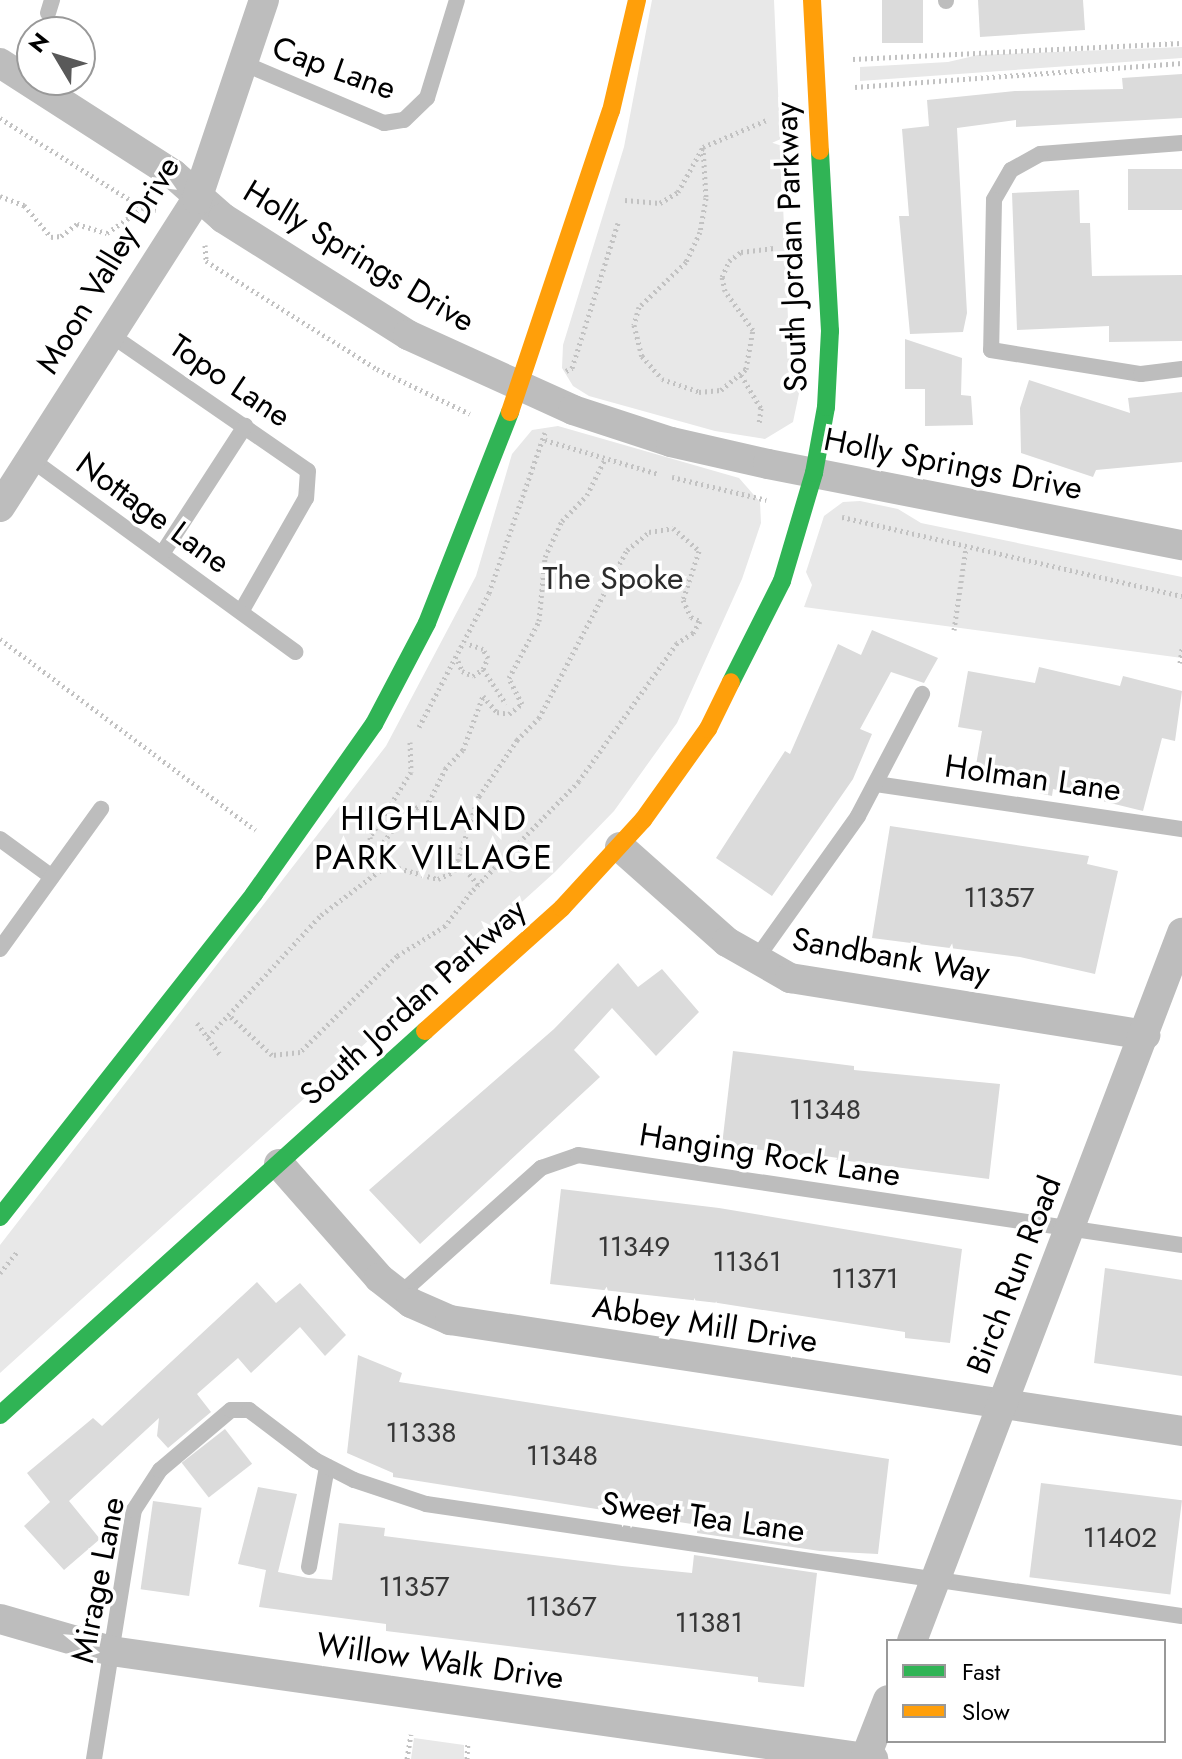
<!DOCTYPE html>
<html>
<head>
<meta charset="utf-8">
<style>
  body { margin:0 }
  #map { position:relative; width:1182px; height:1759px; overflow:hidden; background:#fff; font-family:Jost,sans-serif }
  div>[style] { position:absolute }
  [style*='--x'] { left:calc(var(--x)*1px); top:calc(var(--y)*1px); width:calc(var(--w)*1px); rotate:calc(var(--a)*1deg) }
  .green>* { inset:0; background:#e8e8e8 }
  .building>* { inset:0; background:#dbdbdb; transform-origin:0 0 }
  .path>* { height:5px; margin-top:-2.5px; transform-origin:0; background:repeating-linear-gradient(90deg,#c2c2c2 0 2px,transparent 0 6px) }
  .lane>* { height:16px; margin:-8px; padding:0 8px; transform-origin:8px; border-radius:8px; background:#bdbdbd }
  .street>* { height:30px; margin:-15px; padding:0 15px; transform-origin:15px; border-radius:15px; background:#bdbdbd }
  .fast>* { height:18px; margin:-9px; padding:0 9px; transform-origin:9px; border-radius:9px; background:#30b455 }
  .slow>* { height:18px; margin:-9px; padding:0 9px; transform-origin:9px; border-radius:9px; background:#ff9f0a }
  span { translate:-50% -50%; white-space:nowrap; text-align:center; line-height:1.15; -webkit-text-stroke:7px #fff; paint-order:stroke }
  .number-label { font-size:28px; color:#373737 }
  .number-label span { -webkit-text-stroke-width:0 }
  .street-label { font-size:32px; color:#000 }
  .park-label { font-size:32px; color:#2c2c2c }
  .neighbourhood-label { font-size:34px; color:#000; letter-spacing:2px }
  .legend { position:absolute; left:886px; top:1639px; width:280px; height:104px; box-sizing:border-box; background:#fff; border:2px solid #999; margin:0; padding:10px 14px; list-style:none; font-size:24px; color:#000 }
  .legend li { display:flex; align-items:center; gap:16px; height:40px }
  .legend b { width:40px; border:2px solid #999 }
  .north { position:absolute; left:16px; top:16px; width:80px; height:80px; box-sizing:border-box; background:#fff; border:2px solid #999; border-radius:50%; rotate:308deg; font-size:22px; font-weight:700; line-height:32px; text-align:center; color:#000 }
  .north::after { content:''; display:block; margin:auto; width:28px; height:36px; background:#595959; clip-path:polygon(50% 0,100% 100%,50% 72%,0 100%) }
</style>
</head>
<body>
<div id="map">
  <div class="green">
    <div style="clip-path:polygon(652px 0,774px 0,790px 364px,801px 384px,793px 422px,765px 439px,715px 431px,589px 396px,573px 386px,562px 368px,563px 345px,624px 147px)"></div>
    <div style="clip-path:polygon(1182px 47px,1182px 58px,860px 81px,860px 67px,948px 62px,978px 55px)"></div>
    <div style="clip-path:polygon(558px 426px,739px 478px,760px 502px,761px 523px,742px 579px,677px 723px,614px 811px,555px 872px,0 1373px,0 1245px,386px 746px,476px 576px,512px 454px,532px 430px)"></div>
    <div style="clip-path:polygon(860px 501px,898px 509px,921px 523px,1182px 577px,1182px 658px,804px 607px,812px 585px,806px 572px,824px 516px,843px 502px)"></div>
    <div style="clip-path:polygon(414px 1738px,464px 1745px,464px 1759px,411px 1759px)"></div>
  </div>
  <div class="building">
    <div style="left:882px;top:0;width:41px;height:43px"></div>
    <div style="clip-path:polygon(978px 0,1083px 0,1085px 30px,980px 37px)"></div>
    <div style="clip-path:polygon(1182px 74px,1182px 118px,1016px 127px,1016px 120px,957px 128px,967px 313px,963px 332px,910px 334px,899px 216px,909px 216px,902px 129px,929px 126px,927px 100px,1015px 91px,1123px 89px,1122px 78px)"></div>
    <div style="left:1182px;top:169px;width:41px;height:54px;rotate:90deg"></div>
    <div style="clip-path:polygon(1079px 190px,1080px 223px,1090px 223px,1092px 276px,1182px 275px,1182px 341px,1109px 342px,1109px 326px,1017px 330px,1012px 193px)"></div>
    <div style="clip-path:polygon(905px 339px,962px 358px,961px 395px,971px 396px,973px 425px,925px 426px,925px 389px,905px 389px)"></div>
    <div style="clip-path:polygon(1029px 380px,1130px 413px,1128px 398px,1182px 392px,1182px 462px,1096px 470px,1093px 477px,1021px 453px,1020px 408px)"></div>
    <div style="clip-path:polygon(872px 630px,938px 658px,924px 683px,891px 672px,860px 729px,872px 734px,853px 779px,772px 896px,716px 858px,785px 751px,790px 754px,838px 644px,861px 655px)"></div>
    <div style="clip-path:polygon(1039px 667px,1120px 686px,1123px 676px,1182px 691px,1175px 741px,1162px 738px,1143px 811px,1053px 789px,1052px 796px,1011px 787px,1014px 772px,976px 765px,982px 731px,958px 727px,968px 671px,1035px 683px)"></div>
    <div style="clip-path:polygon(890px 826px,1089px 856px,1087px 864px,1118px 871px,1095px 974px,1020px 957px,872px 938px)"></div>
    <div style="clip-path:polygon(618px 963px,638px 987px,662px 969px,699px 1012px,656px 1056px,612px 1008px,574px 1050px,600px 1077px,420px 1244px,369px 1190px,554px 1029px)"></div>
    <div style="clip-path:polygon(733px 1051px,854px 1066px,854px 1070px,1000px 1084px,989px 1179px,722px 1145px)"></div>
    <div style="clip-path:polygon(561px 1189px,719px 1208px,962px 1249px,950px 1343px,905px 1338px,905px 1332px,718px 1303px,550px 1284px)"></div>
    <div style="clip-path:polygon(1105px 1268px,1182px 1280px,1182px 1376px,1094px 1363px)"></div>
    <div style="clip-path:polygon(257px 1282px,276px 1303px,300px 1283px,346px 1335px,325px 1356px,300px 1327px,251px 1373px,238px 1358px,197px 1394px,211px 1412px,168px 1448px,157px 1436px,159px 1418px,69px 1501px,100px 1539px,64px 1570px,24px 1526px,50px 1502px,27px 1473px,93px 1418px,102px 1426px)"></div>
    <div style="clip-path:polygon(358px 1355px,402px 1373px,399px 1382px,889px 1459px,878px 1554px,820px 1551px,697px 1533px,698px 1525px,393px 1477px,393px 1473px,347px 1453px)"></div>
    <div style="left:225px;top:1429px;width:44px;height:55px;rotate:52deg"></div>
    <div style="left:1041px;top:1483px;width:142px;height:95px;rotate:7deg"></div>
    <div style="clip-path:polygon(258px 1487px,297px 1494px,278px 1572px,308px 1578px,332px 1580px,339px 1523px,385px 1528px,384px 1536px,622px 1566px,692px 1573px,694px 1555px,817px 1573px,804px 1687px,758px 1682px,758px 1677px,386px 1631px,386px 1624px,259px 1607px,266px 1570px,238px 1564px)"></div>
    <div style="left:153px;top:1501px;width:49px;height:89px;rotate:8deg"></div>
  </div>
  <div class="path">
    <div style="--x:853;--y:59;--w:329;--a:-2.8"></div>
    <div style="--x:855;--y:87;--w:328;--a:-4.2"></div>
    <div style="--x:0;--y:118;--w:169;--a:32.2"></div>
    <div style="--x:143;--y:208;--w:13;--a:9"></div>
    <div style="--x:703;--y:147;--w:51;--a:86.6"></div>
    <div style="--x:706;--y:198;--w:35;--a:100"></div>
    <div style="--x:700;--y:232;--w:33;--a:115"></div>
    <div style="--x:686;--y:262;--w:65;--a:136.2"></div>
    <div style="--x:639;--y:307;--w:19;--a:106"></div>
    <div style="--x:634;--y:325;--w:32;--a:76"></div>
    <div style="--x:642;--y:356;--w:30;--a:49"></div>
    <div style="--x:662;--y:379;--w:39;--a:19"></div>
    <div style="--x:699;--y:392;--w:22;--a:-5"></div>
    <div style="--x:721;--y:390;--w:33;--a:-40"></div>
    <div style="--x:746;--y:369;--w:40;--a:-80"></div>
    <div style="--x:753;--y:330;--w:48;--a:-125.7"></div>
    <div style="--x:725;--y:291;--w:14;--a:-102"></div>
    <div style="--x:722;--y:277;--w:17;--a:-66"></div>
    <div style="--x:729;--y:261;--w:15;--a:-37"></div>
    <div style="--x:741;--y:252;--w:33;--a:-7"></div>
    <div style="--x:0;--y:196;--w:26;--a:21"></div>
    <div style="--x:24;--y:205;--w:42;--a:49.8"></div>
    <div style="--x:51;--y:237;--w:10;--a:-6"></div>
    <div style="--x:61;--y:236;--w:20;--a:-37"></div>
    <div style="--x:77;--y:224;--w:31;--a:17"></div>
    <div style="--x:107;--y:233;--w:44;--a:-34.8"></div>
    <div style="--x:625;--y:200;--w:35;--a:5"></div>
    <div style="--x:660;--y:203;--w:21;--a:-31"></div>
    <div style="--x:678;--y:192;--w:51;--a:-60.9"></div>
    <div style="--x:703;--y:147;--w:69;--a:-22.9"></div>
    <div style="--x:205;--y:245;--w:16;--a:86"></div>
    <div style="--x:206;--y:261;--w:202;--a:32.3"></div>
    <div style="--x:377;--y:369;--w:103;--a:25.8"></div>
    <div style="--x:566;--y:371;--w:7;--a:-27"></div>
    <div style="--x:572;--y:368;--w:152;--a:-72.4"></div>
    <div style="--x:741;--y:375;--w:39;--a:59"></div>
    <div style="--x:761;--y:408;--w:16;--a:97"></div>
    <div style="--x:545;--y:440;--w:118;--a:16.7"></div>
    <div style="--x:672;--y:477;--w:97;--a:13.7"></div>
    <div style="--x:842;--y:517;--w:349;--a:13.1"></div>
    <div style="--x:954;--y:630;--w:83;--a:-81.7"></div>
    <div style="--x:0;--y:639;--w:319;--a:36.8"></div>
    <div style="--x:458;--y:661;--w:11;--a:68"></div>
    <div style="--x:462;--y:671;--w:12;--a:24"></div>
    <div style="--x:473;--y:676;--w:12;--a:-35"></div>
    <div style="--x:483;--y:669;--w:12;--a:-66"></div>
    <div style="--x:488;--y:658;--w:10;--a:-119"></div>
    <div style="--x:483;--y:649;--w:18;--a:-161"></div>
    <div style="--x:1180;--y:663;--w:15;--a:-82"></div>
    <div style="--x:483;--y:669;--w:42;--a:56.7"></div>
    <div style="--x:419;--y:727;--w:151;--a:-62.4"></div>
    <div style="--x:489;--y:593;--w:170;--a:-70.8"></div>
    <div style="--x:410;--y:742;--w:30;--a:88"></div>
    <div style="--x:411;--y:772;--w:77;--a:122.2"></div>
    <div style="--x:370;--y:837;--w:10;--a:84"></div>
    <div style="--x:371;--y:847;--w:9;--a:0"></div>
    <div style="--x:380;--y:847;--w:42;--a:-53.7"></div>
    <div style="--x:405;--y:813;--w:26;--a:-25"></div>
    <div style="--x:429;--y:802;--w:37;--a:-64"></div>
    <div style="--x:445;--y:769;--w:26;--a:-47"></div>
    <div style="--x:463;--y:750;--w:58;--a:-69.7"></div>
    <div style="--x:483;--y:696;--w:21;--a:49"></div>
    <div style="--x:497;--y:712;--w:12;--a:9"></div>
    <div style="--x:509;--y:714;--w:16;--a:-38"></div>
    <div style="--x:522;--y:704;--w:29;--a:-117"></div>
    <div style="--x:509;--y:678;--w:64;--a:-62.2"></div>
    <div style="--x:539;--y:621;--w:64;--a:-84.6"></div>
    <div style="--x:545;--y:557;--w:40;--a:-65"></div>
    <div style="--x:562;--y:521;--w:36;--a:-46"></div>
    <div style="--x:587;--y:495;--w:40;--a:-63.4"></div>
    <div style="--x:364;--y:809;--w:19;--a:32"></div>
    <div style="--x:458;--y:860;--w:32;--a:51"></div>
    <div style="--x:197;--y:1023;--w:41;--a:54"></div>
    <div style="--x:208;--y:1037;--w:166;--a:-47.2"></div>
    <div style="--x:321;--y:915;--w:83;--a:-37.1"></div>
    <div style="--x:387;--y:865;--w:53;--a:15.4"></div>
    <div style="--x:438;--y:879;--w:17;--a:-24"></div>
    <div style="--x:454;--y:872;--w:80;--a:-71.8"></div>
    <div style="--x:479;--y:796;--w:68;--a:-55.8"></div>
    <div style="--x:517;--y:740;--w:31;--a:-45"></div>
    <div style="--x:539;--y:718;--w:190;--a:-62.4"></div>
    <div style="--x:627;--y:550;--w:28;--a:-39"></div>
    <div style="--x:649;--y:532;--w:24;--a:-9"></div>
    <div style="--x:673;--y:528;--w:35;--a:41"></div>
    <div style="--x:699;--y:551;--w:52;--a:108.1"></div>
    <div style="--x:683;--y:600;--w:19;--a:65"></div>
    <div style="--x:691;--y:617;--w:10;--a:24"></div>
    <div style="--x:700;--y:621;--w:14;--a:120"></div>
    <div style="--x:693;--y:633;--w:19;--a:148"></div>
    <div style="--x:677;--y:643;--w:169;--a:125.4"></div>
    <div style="--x:579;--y:781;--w:155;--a:134.2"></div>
    <div style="--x:471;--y:892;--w:43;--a:127.4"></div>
    <div style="--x:445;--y:926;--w:57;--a:148"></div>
    <div style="--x:397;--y:956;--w:136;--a:135.3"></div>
    <div style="--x:300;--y:1052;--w:28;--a:174"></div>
    <div style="--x:272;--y:1055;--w:59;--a:-137.1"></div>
    <div style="--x:0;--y:1273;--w:27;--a:-51"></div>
    <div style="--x:407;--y:1759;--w:25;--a:-81"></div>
    <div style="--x:467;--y:1759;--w:17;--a:-87"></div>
  </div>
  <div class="lane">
    <div style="--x:946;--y:0;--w:1;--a:90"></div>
    <div style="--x:48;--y:13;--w:14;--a:-73"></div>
    <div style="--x:245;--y:64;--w:151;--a:23"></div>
    <div style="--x:384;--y:123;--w:20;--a:-9"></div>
    <div style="--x:404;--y:120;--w:32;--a:-44"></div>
    <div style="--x:427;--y:98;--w:102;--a:-73"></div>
    <div style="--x:1182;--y:143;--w:142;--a:175.6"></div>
    <div style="--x:1040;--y:154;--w:33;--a:151"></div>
    <div style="--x:1011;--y:170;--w:34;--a:120"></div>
    <div style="--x:994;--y:200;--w:150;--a:91.1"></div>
    <div style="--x:991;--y:350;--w:152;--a:9.1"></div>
    <div style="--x:1141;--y:374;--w:41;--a:-7"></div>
    <div style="--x:111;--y:335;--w:239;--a:34.6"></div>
    <div style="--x:308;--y:471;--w:27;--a:94"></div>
    <div style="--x:306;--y:498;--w:131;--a:119.7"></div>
    <div style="--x:32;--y:460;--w:326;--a:36.1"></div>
    <div style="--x:162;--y:554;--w:153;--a:-57"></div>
    <div style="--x:876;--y:784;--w:309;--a:8.4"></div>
    <div style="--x:0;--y:839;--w:64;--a:36.2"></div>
    <div style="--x:0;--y:949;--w:173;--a:-54.2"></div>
    <div style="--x:754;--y:962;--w:179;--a:-54.5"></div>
    <div style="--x:858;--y:816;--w:138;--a:-62.3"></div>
    <div style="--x:399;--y:1295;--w:191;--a:-41.8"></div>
    <div style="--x:541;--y:1168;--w:39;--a:-19"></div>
    <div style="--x:578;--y:1155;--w:611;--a:8.48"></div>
    <div style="--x:309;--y:1567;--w:102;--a:-79.8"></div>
    <div style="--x:94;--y:1759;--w:252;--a:-80.9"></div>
    <div style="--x:134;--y:1510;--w:48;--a:-57"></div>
    <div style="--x:160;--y:1470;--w:93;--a:-40.2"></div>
    <div style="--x:231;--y:1410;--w:18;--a:0"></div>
    <div style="--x:249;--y:1410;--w:83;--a:37.1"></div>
    <div style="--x:315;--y:1460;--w:44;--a:27.1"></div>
    <div style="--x:354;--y:1480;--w:76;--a:18.4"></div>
    <div style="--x:426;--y:1504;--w:764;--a:8.43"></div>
  </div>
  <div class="street">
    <div style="--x:0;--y:63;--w:206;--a:32.7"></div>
    <div style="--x:173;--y:174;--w:67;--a:41.3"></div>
    <div style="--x:223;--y:218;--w:219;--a:32.3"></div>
    <div style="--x:408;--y:335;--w:181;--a:24.4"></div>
    <div style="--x:573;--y:410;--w:103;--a:18.1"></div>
    <div style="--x:671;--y:442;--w:99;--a:12.8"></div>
    <div style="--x:768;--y:464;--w:422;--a:11.1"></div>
    <div style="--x:0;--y:507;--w:366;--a:-57.4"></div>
    <div style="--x:197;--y:199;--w:210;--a:-71.4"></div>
    <div style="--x:620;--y:847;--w:143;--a:41.6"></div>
    <div style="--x:727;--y:942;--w:73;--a:29.7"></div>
    <div style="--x:790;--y:978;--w:360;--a:9.1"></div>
    <div style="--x:279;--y:1164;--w:152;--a:48.7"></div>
    <div style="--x:379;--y:1278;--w:41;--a:38"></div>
    <div style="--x:411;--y:1303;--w:43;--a:23.6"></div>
    <div style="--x:450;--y:1320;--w:740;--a:8.62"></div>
    <div style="--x:0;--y:1619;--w:116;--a:16.1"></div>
    <div style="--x:111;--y:1651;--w:770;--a:8.07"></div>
    <div style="--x:912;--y:1641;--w:758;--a:-69.13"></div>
    <div style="--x:865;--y:1759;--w:63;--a:-68.7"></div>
  </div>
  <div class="fast">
    <div style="--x:731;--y:682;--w:113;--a:-63.2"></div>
    <div style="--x:782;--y:581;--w:113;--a:-73.5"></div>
    <div style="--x:814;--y:473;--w:67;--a:-79.7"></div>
    <div style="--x:826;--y:407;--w:76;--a:-87"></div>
    <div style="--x:830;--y:331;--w:180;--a:-93.2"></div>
    <div style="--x:0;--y:1217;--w:411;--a:-51.8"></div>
    <div style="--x:254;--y:894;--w:208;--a:-54.8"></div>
    <div style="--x:374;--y:724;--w:114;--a:-62.3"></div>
    <div style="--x:427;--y:623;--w:227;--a:-68.5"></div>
    <div style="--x:0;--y:1415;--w:573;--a:-42.1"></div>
  </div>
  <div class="slow">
    <div style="--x:812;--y:0;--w:151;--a:87"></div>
    <div style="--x:510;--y:412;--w:317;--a:-71.5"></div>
    <div style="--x:611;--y:111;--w:114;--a:-76.8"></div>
    <div style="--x:425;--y:1031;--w:184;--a:-41.9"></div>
    <div style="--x:562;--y:908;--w:120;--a:-47.4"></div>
    <div style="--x:643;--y:820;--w:112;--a:-54.5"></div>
    <div style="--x:708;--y:729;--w:52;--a:-63.9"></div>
  </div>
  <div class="number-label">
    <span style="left:999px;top:898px">11357</span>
    <span style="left:825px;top:1110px">11348</span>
    <span style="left:634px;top:1247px">11349</span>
    <span style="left:747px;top:1262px">11361</span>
    <span style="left:865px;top:1279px">11371</span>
    <span style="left:421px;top:1433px">11338</span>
    <span style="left:562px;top:1456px">11348</span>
    <span style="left:1120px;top:1538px">11402</span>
    <span style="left:414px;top:1587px">11357</span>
    <span style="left:561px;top:1607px">11367</span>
    <span style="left:709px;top:1623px">11381</span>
  </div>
  <div class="street-label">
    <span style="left:334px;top:68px;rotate:20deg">Cap Lane</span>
    <span style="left:791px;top:247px;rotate:-92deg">South Jordan Parkway</span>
    <span style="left:359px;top:256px;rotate:31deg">Holly Springs Drive</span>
    <span style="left:108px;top:265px;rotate:-59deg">Moon Valley Drive</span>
    <span style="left:230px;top:381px;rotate:34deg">Topo Lane</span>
    <span style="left:953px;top:464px;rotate:11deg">Holly Springs Drive</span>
    <span style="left:153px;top:513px;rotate:36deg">Nottage Lane</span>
    <span style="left:1033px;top:778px;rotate:8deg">Holman Lane</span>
    <span style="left:891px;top:956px;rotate:10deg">Sandbank Way</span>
    <span style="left:413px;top:1002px;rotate:-42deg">South Jordan Parkway</span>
    <span style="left:770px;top:1155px;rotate:9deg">Hanging Rock Lane</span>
    <span style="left:1014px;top:1275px;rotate:-69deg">Birch Run Road</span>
    <span style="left:705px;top:1324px;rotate:9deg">Abbey Mill Drive</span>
    <span style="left:703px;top:1517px;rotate:8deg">Sweet Tea Lane</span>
    <span style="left:98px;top:1580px;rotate:-79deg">Mirage Lane</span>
    <span style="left:440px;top:1661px;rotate:8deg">Willow Walk Drive</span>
  </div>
  <div class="park-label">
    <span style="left:613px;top:578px">The Spoke</span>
  </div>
  <div class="neighbourhood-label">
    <span style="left:434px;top:838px">HIGHLAND<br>PARK VILLAGE</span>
  </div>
  <ul class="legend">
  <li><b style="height:10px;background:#30b455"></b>Fast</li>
  <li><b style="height:10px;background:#ff9f0a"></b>Slow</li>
  </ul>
  <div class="north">N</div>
</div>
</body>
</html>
